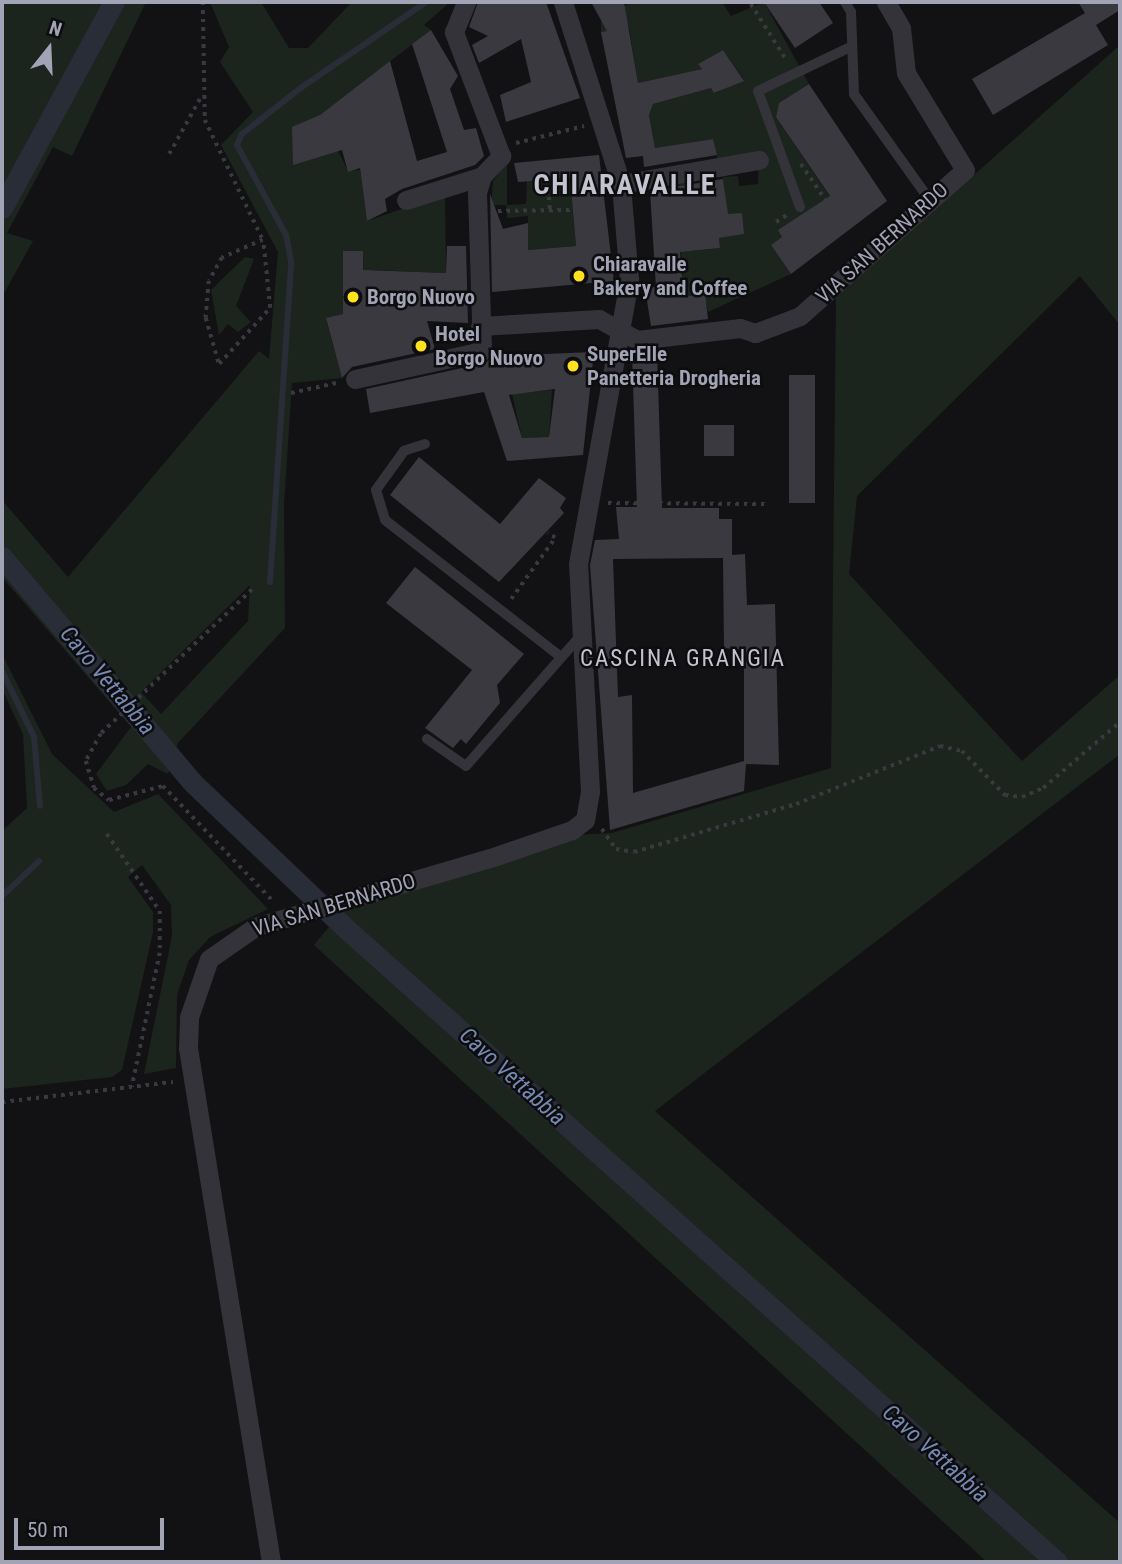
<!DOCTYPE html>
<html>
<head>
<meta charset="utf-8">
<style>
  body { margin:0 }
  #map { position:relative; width:1122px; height:1564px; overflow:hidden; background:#121214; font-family:"Roboto Condensed",sans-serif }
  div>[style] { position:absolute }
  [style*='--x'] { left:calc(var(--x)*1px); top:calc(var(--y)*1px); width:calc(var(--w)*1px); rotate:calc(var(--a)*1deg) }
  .green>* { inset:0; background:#1c241e }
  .stream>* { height:6px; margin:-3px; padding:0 3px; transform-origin:3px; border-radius:3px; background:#282d38 }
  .canal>* { height:21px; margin:-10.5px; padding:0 10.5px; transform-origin:10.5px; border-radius:10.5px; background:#282d38 }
  .building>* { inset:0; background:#3a393f; transform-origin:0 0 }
  .path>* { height:3.5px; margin-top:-1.75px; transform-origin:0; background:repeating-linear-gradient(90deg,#393940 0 3.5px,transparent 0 8.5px) }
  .service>* { height:10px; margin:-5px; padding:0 5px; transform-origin:5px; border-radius:5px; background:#333339 }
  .minor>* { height:19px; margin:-9.5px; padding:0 9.5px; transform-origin:9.5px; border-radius:9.5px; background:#333339 }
  .dots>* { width:19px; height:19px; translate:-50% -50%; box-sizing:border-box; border:4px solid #0d0d0f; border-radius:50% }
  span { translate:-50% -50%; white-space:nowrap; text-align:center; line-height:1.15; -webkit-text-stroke:5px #0d0d0f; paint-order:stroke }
  .street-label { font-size:21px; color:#a2a4b6 }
  .poi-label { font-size:21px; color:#a2a4b6; font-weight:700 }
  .left { translate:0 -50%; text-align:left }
  .neighbourhood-label { font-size:23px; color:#c4c4d1; letter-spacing:2px }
  .water-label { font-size:23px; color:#768ab4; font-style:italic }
  .district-label { font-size:28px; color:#c4c4d1; font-weight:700; letter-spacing:2px }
  .frame { position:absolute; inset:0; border:4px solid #a2a4b6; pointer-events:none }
  .north { position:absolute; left:14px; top:14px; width:70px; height:70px; -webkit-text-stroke:5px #0d0d0f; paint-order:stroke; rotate:18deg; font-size:19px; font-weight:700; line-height:28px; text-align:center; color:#a2a4b6 }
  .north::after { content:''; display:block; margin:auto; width:24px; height:32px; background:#a2a4b6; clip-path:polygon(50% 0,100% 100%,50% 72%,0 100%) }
  .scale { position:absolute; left:14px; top:1518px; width:150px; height:32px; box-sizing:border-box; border:4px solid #a2a4b6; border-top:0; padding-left:9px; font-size:21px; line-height:24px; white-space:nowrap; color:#a2a4b6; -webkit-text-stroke:5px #0d0d0f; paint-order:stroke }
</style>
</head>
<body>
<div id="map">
  <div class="green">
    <div style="clip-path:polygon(2px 2px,146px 2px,72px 156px,53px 147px,7px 233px,33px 241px,2px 297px)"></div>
    <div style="clip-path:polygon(evenodd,210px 2px,261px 2px,289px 48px,308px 48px,352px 2px,450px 2px,424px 25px,431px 30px,320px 115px,348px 171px,360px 170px,367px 221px,445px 194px,446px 273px,372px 270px,372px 298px,364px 312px,363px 251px,343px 251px,343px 314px,326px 319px,342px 378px,292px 383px,284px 504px,285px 628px,178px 743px,168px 774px,148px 764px,126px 785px,107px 791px,96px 774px,131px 727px,2px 577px,2px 500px,68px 577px,259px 351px,269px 359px,278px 252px,221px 145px,253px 112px,220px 62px,229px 47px,210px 2px,250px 585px,248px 621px,161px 714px,141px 692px,250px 585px)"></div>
    <div style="clip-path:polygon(631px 2px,722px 2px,731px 16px,764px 2px,809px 84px,779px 103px,776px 117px,834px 203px,771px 245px,791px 274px,708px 312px,704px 293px,676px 299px,666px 279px,683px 276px,680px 242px,692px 251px,720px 248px,719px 238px,744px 234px,678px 217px,676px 186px,686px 181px,688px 195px,726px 205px,723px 177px,738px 176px,739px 186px,758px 184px,759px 154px,718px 162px,713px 139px,655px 148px,649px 115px,653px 104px,711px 88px,715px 93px,744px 80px,723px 50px,698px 64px,702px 69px,638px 83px,629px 27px,601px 32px,601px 20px)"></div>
    <div style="clip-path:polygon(1120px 45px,1120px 325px,1080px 276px,857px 496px,849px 574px,1022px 761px,1120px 675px,1120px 754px,655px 1111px,1120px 1523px,1120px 1562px,987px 1562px,314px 945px,348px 904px,574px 835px,612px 833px,831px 768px,836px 298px)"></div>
    <div style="clip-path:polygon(507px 164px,507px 205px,526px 204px,527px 181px,570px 178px,576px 246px,528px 250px,528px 216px,507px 218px,506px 205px,491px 205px,493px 181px)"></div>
    <div style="clip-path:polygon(245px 257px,254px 259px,236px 306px,251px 322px,238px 332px,228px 324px,219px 335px,211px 290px)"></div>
    <div style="clip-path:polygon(552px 390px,549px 437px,522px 438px,512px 394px)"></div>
    <div style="clip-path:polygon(2px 654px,52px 754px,114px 812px,158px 794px,268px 909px,210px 937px,189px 960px,177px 995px,176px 1068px,144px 1074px,172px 936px,171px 905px,142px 865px,128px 877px,153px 912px,153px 932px,122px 1070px,112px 1077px,2px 1089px,2px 831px,27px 808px,23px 734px,2px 689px)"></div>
  </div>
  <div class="stream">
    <div style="--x:270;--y:582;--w:321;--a:-86.2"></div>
    <div style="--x:291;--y:262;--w:27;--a:-100"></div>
    <div style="--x:286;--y:235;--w:102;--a:-118.6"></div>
    <div style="--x:237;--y:145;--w:12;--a:-66"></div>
    <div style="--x:242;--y:134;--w:76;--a:-38.1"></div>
    <div style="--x:302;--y:87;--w:150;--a:-34.4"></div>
    <div style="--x:2;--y:671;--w:73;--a:64.1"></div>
    <div style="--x:34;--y:737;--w:69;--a:85"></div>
    <div style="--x:2;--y:896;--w:51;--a:-43.4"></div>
  </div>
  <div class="canal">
    <div style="--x:2;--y:208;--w:234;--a:-61.5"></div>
    <div style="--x:2;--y:557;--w:294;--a:49.8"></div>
    <div style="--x:192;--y:782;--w:207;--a:43.6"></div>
    <div style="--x:342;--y:925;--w:958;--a:41.7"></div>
  </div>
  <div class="building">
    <div style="clip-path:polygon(478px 2px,546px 2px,580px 98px,506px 122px,500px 95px,531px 82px,521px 39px,479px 63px,472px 45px,488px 36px,469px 27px)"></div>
    <div style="clip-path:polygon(591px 2px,624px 2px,638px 83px,702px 69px,698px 64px,723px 50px,744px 81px,714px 93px,711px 88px,653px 104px,649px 115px,655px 148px,713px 139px,717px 155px,644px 167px,643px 156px,626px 158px,601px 32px,607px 31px)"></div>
    <div style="clip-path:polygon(764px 2px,819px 2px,833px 23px,795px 48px)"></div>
    <div style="clip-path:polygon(1078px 2px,1120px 2px,1120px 10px,1096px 25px,1108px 45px,993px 115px,972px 79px,1085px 13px)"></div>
    <div style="clip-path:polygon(431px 30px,458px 76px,450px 89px,464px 130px,476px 128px,484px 156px,475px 165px,402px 189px,385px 199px,387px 211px,367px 221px,360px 168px,348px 172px,342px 150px,293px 165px,292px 127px,320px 115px,390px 61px,417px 161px,447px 152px,412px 44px)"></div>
    <div style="clip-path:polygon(809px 84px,887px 201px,791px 274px,771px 245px,782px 237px,778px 230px,830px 196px,776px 117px,779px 103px)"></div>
    <div style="clip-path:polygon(599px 155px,614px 281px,492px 292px,490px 194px,503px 229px,528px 223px,528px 250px,576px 246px,570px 178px,518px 182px,514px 163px)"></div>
    <div style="clip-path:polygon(723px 179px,728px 214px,742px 213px,744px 234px,719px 238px,720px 248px,680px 252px,684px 297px,705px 293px,708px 319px,651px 326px,645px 288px,656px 287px,650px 191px)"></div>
    <div style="clip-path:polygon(447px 246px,466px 246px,468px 323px,427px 321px,435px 349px,352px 367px,342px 378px,326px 318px,343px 314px,343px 251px,363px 251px,363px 270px,446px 273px)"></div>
    <div style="clip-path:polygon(evenodd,594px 352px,583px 455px,507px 461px,484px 392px,370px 413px,366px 389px,485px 363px,493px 356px,594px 352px,555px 389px,549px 437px,522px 438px,509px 395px,555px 389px)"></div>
    <div style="clip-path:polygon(evenodd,657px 352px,662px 508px,719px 508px,719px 519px,732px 519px,732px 555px,745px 554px,747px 605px,775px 604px,779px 765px,746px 764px,744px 791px,610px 830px,590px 565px,595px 540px,619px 539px,616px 507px,637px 507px,632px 354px,657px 352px,723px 558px,724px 648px,744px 650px,744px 761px,633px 793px,632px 695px,618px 697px,613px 559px,723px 558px)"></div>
    <div style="left:789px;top:375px;width:26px;height:128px"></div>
    <div style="left:704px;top:425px;width:30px;height:31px"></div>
    <div style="clip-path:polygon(419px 457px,500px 524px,539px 478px,566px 498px,560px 508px,564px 513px,499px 582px,390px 495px)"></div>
    <div style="clip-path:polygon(415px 567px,524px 654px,497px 685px,500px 703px,466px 744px,461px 739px,453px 748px,425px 728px,472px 670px,386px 603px)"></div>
  </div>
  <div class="path">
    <div style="--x:203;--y:2;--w:118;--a:89"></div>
    <div style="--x:205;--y:120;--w:133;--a:64.2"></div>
    <div style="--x:263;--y:240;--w:45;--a:156.3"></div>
    <div style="--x:222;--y:258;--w:26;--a:119"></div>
    <div style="--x:209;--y:281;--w:37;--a:95"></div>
    <div style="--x:206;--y:318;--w:48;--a:74.2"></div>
    <div style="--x:219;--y:364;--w:76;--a:-47.7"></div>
    <div style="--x:270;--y:308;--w:68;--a:-95.9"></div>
    <div style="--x:926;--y:2;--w:1;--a:0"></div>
    <div style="--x:751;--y:4;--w:67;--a:57.7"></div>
    <div style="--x:516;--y:143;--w:70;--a:-14"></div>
    <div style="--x:169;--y:154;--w:68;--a:-60.8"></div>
    <div style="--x:801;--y:164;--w:50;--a:55.7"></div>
    <div style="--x:548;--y:180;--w:30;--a:86"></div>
    <div style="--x:498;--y:211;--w:75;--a:-0.8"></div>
    <div style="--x:776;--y:222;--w:17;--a:-33"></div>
    <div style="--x:291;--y:393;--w:46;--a:-12.5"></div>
    <div style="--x:608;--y:503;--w:159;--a:0.4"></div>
    <div style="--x:252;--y:590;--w:209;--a:136.4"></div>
    <div style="--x:101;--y:734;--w:31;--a:119"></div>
    <div style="--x:86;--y:761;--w:28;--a:73"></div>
    <div style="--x:94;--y:788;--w:19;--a:39"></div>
    <div style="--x:109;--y:800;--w:56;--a:-14.5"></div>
    <div style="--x:163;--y:786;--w:159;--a:46.3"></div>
    <div style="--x:511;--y:599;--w:75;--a:-54.2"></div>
    <div style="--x:555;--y:538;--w:9;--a:-144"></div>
    <div style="--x:602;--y:829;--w:24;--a:55"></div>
    <div style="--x:616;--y:849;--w:18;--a:9"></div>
    <div style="--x:634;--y:852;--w:169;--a:-16.5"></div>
    <div style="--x:796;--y:804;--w:155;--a:-21.9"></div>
    <div style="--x:940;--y:746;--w:23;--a:13"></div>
    <div style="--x:962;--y:751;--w:62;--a:45.7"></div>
    <div style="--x:1005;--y:795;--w:17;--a:7"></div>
    <div style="--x:1022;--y:797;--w:23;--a:-23"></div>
    <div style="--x:1043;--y:788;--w:101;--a:-40.6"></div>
    <div style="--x:107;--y:834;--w:93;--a:55.5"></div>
    <div style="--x:160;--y:911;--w:42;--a:90"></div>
    <div style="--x:160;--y:953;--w:137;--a:101.8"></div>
    <div style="--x:2;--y:1102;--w:172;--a:-6.7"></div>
  </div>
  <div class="service">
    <div style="--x:845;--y:2;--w:12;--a:59"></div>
    <div style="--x:851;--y:12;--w:82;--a:87.9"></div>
    <div style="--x:854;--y:94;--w:129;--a:54.5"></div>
    <div style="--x:800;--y:207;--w:123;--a:-109.9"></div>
    <div style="--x:758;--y:91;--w:100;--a:-25.5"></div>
    <div style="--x:425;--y:444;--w:22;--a:162"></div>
    <div style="--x:404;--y:451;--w:48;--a:125.7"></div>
    <div style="--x:376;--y:490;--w:31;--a:73"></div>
    <div style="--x:385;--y:520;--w:223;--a:37.9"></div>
    <div style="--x:427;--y:739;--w:47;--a:34.7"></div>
    <div style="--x:466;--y:766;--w:176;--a:-48.7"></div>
  </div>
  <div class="minor">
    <div style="--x:621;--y:184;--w:140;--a:-9.9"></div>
    <div style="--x:406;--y:200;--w:80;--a:-17.5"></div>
    <div style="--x:482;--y:176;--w:28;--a:-46"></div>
    <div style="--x:501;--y:156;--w:133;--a:-110.8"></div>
    <div style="--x:454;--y:32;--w:32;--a:-68"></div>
    <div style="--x:480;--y:326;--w:119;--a:-3.4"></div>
    <div style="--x:599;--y:319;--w:43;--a:28.9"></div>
    <div style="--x:637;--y:340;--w:104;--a:-6.6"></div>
    <div style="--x:740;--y:328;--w:16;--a:18"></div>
    <div style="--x:755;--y:333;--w:48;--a:-20.7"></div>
    <div style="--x:800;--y:316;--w:220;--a:-41.5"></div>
    <div style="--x:965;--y:170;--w:114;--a:-121.3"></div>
    <div style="--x:906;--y:73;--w:45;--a:-96.3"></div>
    <div style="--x:901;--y:28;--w:30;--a:-120"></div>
    <div style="--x:355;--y:379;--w:130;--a:-12.4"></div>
    <div style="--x:482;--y:351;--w:158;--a:-91.8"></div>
    <div style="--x:477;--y:193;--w:18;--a:-74"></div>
    <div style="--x:271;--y:1562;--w:521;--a:-99.17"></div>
    <div style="--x:188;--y:1048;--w:31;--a:-88"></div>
    <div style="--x:189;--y:1017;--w:61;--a:-71"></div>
    <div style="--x:209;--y:959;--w:56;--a:-34.8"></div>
    <div style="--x:255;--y:927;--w:254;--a:-16.4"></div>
    <div style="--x:499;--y:855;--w:77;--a:-18.9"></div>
    <div style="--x:572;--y:830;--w:16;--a:-38"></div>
    <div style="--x:585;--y:820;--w:29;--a:-80"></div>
    <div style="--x:590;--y:791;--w:227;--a:-93"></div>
    <div style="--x:578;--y:564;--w:289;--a:-79.8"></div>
    <div style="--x:629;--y:280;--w:96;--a:-94.8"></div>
    <div style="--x:621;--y:184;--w:191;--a:-107.7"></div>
  </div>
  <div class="dots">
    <div style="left:579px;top:276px;background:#ffe21f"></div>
    <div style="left:353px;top:297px;background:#ffe21f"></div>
    <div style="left:421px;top:346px;background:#ffe21f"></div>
    <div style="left:573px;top:366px;background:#ffe21f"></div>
  </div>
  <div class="street-label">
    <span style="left:882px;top:243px;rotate:-42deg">VIA SAN BERNARDO</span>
    <span style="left:334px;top:905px;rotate:-17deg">VIA SAN BERNARDO</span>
  </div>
  <div class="poi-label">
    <span class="left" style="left:593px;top:276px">Chiaravalle<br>Bakery and Coffee</span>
    <span class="left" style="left:367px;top:297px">Borgo Nuovo</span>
    <span class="left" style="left:435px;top:346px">Hotel<br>Borgo Nuovo</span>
    <span class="left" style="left:587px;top:366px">SuperElle<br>Panetteria Drogheria</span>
  </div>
  <div class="neighbourhood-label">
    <span style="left:683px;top:659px">CASCINA GRANGIA</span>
  </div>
  <div class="water-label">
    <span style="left:107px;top:681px;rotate:50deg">Cavo Vettabbia</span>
    <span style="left:512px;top:1077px;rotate:42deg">Cavo Vettabbia</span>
    <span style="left:935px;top:1454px;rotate:42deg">Cavo Vettabbia</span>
  </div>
  <div class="district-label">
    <span style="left:625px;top:185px">CHIARAVALLE</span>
  </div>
  <div class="frame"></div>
  <div class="north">N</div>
  <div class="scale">50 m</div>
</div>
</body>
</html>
